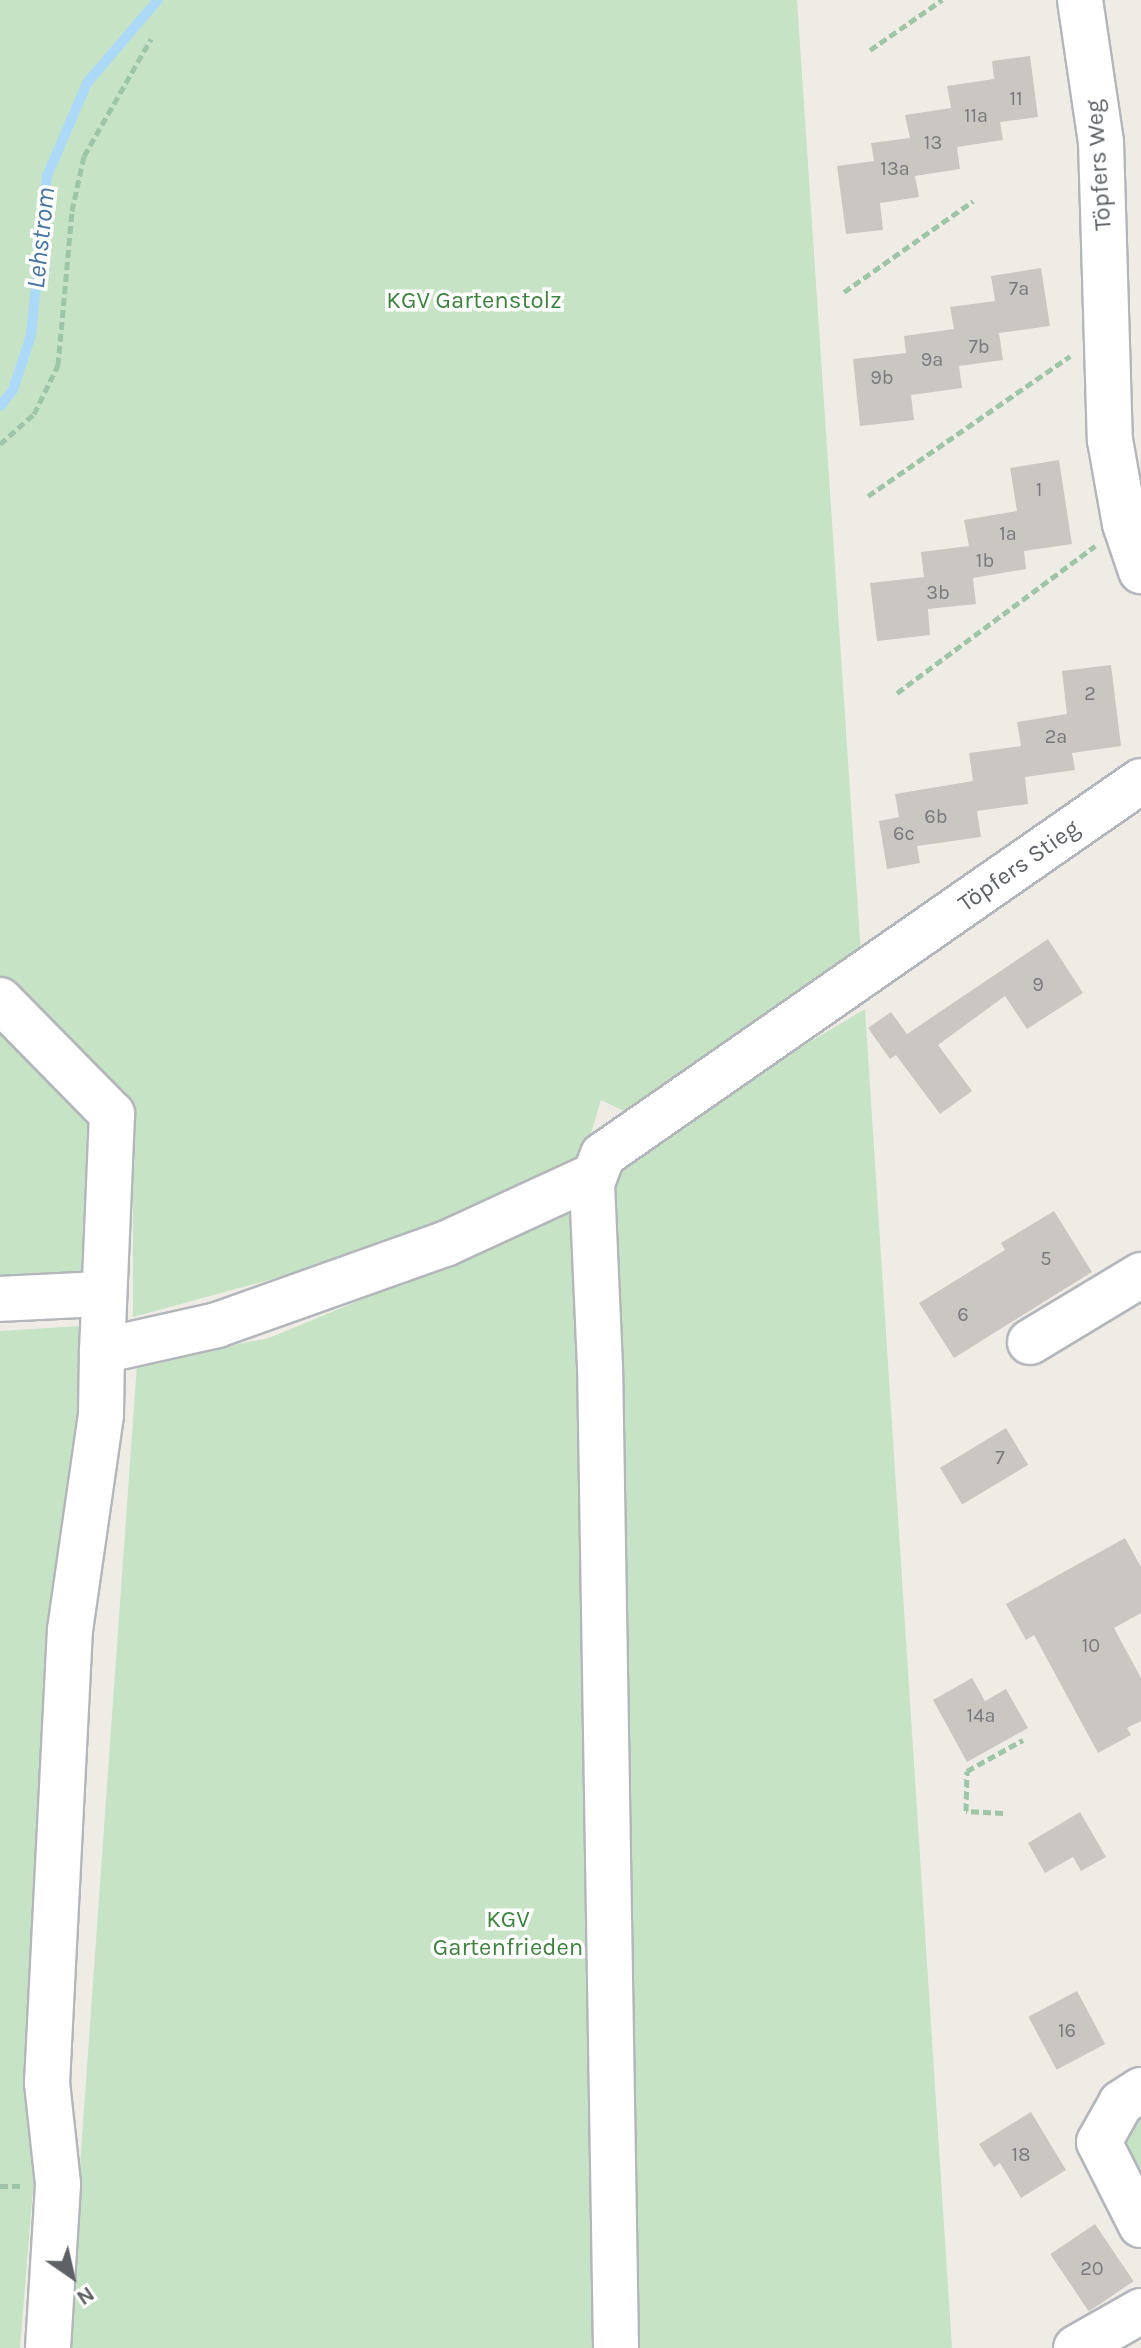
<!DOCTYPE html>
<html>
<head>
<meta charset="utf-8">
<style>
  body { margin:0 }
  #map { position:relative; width:1141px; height:2348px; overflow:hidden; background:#efece6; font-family:Karla,sans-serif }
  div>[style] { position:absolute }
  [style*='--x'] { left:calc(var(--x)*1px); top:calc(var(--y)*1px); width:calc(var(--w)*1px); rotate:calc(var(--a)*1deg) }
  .green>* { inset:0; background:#c6e4c5 }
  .stream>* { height:10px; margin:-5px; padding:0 5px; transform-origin:5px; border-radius:5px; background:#add9f8 }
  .building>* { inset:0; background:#cac7c3; transform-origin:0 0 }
  .path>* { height:5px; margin-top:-2.5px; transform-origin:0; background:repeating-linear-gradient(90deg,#9ec5a8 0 8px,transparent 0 12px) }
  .roads { filter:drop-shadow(2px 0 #b3b6ba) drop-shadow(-2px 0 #b3b6ba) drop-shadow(0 2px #b3b6ba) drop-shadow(0 -2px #b3b6ba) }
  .minor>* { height:44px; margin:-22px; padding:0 22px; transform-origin:22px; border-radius:22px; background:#fff }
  span { translate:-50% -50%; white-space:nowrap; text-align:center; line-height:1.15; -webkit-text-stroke:7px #fff; paint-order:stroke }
  .number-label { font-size:20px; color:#797a7c }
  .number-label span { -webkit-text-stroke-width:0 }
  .street-label { font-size:24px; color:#5e6165 }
  .park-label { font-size:24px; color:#3e843f }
  .water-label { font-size:26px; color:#4775a1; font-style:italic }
  .north { position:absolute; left:32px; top:2236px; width:80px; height:80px; -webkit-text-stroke:6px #fff; paint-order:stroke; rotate:146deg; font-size:22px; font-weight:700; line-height:32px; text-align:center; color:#5e6165 }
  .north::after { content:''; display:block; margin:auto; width:28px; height:36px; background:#5e6165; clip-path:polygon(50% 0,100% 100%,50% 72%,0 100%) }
</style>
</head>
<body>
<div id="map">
  <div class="green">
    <div style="clip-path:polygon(0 0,797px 0,861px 954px,630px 1114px,601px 1100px,583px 1160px,379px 1250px,133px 1317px,133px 1151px,95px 1116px,85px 1275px,0 1280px)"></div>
    <div style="clip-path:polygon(865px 1009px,952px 2348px,67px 2348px,137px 1364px,269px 1338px,416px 1277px)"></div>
    <div style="clip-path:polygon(79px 1326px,80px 1484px,52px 1747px,34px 2177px,20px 2348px,0 2348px,0 1331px)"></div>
    <div style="clip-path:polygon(1141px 2110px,1141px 2195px,1123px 2165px,1118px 2124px)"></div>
  </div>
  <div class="stream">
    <div style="--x:0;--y:406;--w:21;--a:-51"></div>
    <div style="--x:13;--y:390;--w:58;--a:-71.9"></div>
    <div style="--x:31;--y:335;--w:160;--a:-84.3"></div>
    <div style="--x:47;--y:176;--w:101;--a:-66.7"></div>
    <div style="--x:87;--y:83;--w:109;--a:-49.5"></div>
  </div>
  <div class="building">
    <div style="clip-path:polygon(1030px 56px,1038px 117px,1000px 122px,1003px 140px,957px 147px,960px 169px,915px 176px,919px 197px,880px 203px,883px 230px,846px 234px,837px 166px,874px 161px,871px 143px,910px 138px,905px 115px,951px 108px,947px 86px,994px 79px,992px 61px)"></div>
    <div style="clip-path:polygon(1041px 268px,1050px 326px,999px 333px,1003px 360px,959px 366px,962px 388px,911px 395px,914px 420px,860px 426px,853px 359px,906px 353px,904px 336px,954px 329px,950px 307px,995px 301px,991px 276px)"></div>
    <div style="clip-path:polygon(1059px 460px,1072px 544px,1024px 551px,1026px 569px,973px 578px,976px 604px,928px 609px,930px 635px,877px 641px,870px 583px,924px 577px,921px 552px,969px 546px,964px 520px,1017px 511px,1010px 468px)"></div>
    <div style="clip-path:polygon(1111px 665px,1121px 746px,1072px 753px,1075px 770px,1025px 777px,1028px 804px,977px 811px,981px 837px,917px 846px,920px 863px,887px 869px,879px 821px,899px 817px,895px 794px,973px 781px,969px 753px,1021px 746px,1017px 722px,1067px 714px,1062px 671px)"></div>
    <div style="clip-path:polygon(1048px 939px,1083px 993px,1027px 1029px,1005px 996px,938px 1045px,972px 1091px,940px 1114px,896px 1055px,890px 1059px,868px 1028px,891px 1012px,907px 1034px)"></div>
    <div style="clip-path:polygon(1054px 1211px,1092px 1272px,954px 1358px,919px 1303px,1005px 1250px,1001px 1243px)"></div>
    <div style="left:1006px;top:1428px;width:43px;height:77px;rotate:59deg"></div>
    <div style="clip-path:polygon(1125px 1538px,1141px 1567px,1141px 1613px,1114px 1628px,1141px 1678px,1141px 1721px,1127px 1728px,1131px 1735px,1098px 1753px,1034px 1635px,1026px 1640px,1006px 1604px)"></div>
    <div style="clip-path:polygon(972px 1678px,985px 1701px,1006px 1689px,1028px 1728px,967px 1762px,933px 1700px)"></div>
    <div style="clip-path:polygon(1080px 1812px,1106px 1857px,1081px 1871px,1073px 1857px,1045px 1873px,1028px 1843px)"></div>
    <div style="left:1077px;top:1991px;width:60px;height:55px;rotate:62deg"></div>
    <div style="clip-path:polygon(1031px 2112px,1066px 2170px,1021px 2198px,1000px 2163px,994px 2167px,979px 2144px)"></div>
    <div style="left:1095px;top:2224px;width:69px;height:54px;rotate:56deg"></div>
  </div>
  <div class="path">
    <div style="--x:870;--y:50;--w:88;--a:-34.8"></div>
    <div style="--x:844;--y:292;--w:158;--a:-35.2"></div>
    <div style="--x:0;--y:444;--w:45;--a:-41.4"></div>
    <div style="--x:34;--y:414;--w:55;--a:-63.9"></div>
    <div style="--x:58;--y:365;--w:155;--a:-84.8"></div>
    <div style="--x:72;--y:211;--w:56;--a:-77.7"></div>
    <div style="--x:84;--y:156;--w:135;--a:-60.2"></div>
    <div style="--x:868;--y:496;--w:246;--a:-34.7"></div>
    <div style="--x:897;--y:693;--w:247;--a:-36.6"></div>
    <div style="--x:1003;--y:1813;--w:37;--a:-177"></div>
    <div style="--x:966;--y:1811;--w:40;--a:-88.6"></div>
    <div style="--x:967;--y:1771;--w:64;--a:-29"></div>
    <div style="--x:0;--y:2186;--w:23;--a:0"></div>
  </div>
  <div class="roads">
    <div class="minor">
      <div style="--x:1080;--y:0;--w:144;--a:81.6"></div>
      <div style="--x:1101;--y:142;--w:298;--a:88.3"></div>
      <div style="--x:1110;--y:440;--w:85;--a:79.9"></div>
      <div style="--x:1125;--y:524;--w:50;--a:71.2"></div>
      <div style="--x:0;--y:1000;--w:160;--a:45.5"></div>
      <div style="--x:112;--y:1114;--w:237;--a:92.4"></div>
      <div style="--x:0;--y:1299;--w:104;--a:-2.8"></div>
      <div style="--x:1030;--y:1342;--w:130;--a:-31.1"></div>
      <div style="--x:1141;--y:2090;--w:24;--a:147"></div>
      <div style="--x:1121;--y:2103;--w:45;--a:119.4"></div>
      <div style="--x:1099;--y:2142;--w:93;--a:63.2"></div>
      <div style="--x:48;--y:2348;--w:164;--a:-86.5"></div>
      <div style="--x:58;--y:2184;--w:102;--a:-96.2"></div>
      <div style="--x:47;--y:2083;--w:454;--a:-87.1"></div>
      <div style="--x:70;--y:1630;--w:218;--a:-81.8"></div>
      <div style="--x:101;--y:1414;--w:63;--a:-89.1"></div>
      <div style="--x:102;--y:1351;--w:118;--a:-12.7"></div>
      <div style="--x:217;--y:1325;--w:242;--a:-19.6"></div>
      <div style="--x:445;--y:1244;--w:165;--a:-24.7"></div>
      <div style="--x:616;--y:2348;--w:981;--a:-90.93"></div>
      <div style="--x:600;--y:1367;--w:184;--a:-92.5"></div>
      <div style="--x:592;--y:1183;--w:30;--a:-69"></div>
      <div style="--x:603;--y:1155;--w:655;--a:-34.81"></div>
      <div style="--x:1076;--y:2348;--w:75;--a:-29.6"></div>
    </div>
  </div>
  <div class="number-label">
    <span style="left:1016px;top:98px">11</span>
    <span style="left:976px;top:115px">11a</span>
    <span style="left:933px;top:142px">13</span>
    <span style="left:895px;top:168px">13a</span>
    <span style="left:1019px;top:288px">7a</span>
    <span style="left:979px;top:346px">7b</span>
    <span style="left:932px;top:359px">9a</span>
    <span style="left:882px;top:377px">9b</span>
    <span style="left:1039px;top:489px">1</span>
    <span style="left:1008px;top:533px">1a</span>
    <span style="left:985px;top:560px">1b</span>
    <span style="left:938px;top:592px">3b</span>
    <span style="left:1090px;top:693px">2</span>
    <span style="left:1056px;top:736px">2a</span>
    <span style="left:936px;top:816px">6b</span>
    <span style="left:904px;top:833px">6c</span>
    <span style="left:1038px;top:984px">9</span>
    <span style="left:1046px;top:1258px">5</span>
    <span style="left:963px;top:1314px">6</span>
    <span style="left:1000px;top:1457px">7</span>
    <span style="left:1091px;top:1645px">10</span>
    <span style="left:981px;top:1715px">14a</span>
    <span style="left:1067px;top:2030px">16</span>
    <span style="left:1021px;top:2154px">18</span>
    <span style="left:1092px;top:2268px">20</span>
  </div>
  <div class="street-label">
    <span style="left:1099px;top:165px;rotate:-94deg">Töpfers Weg</span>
    <span style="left:1019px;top:866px;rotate:-35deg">Töpfers Stieg</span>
  </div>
  <div class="park-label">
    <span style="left:474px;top:301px">KGV Gartenstolz</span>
    <span style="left:508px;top:1934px">KGV<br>Gartenfrieden</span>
  </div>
  <div class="water-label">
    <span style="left:41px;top:238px;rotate:-84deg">Lehstrom</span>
  </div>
  <div class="north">N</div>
</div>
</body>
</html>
